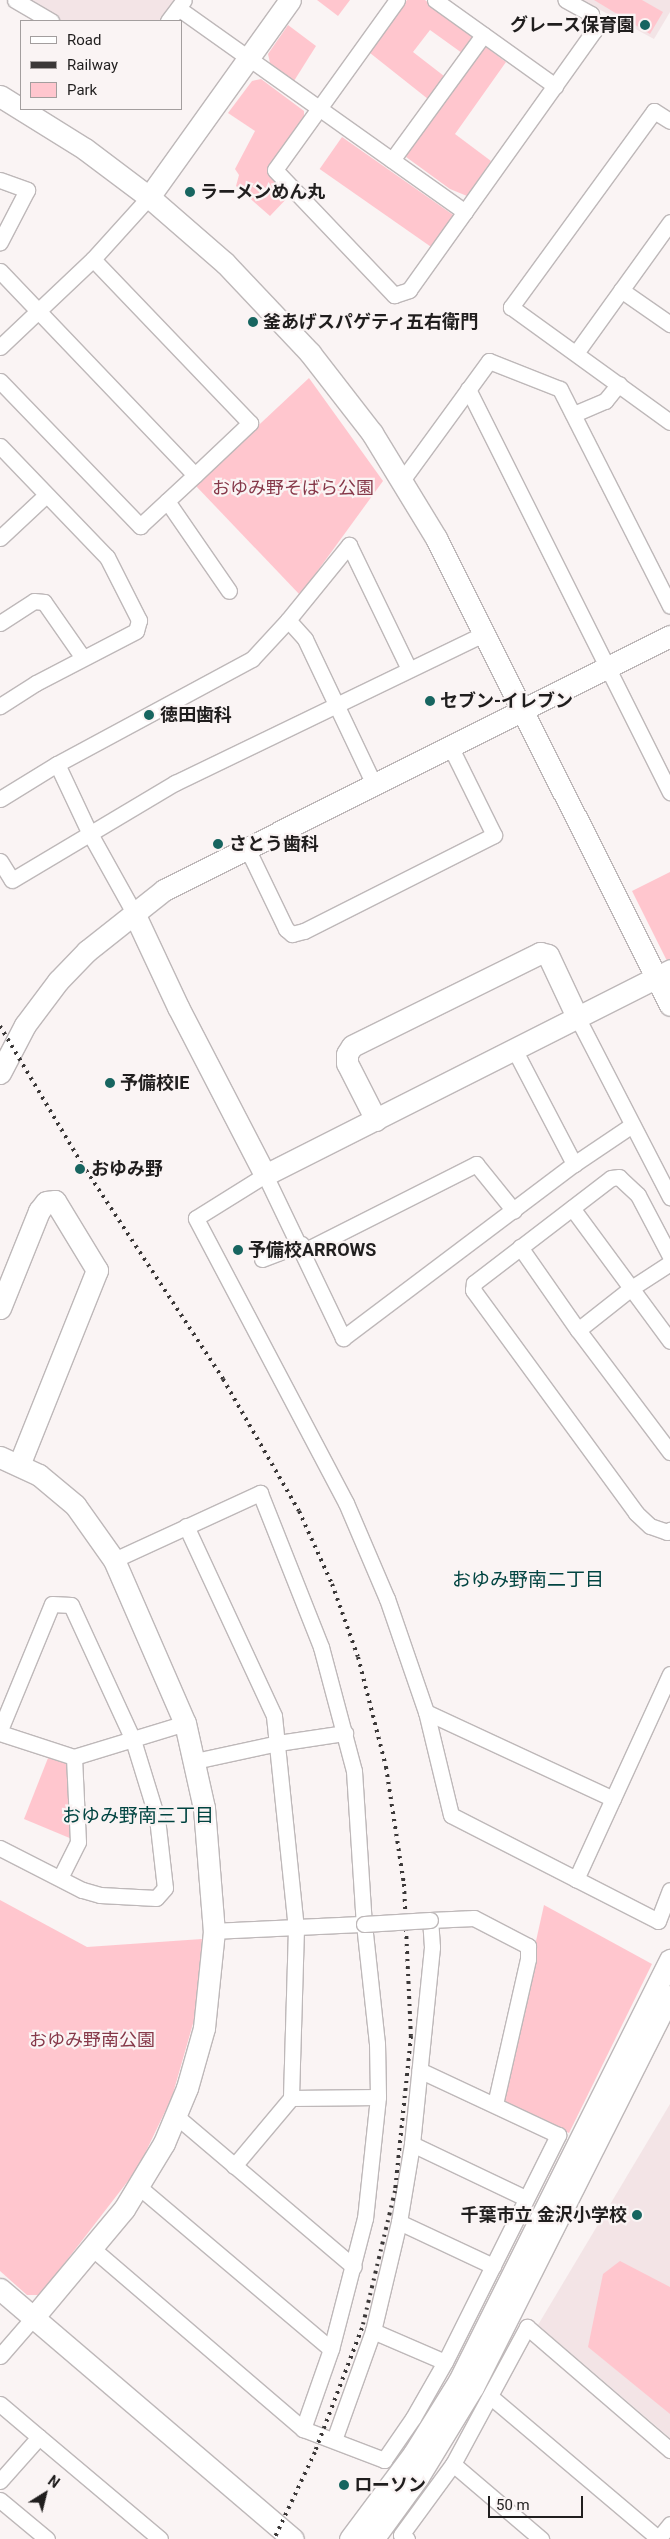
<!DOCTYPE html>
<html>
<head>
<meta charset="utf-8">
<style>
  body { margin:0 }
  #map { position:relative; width:670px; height:2539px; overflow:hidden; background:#faf4f4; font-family:Roboto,"Noto Sans JP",sans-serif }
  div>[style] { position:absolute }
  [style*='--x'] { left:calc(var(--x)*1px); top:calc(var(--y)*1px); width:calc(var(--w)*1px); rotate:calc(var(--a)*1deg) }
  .built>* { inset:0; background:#f3e4e6 }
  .green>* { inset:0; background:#ffc6ce; transform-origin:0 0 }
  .roads { filter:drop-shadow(1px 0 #beb8b9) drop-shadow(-1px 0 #beb8b9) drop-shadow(0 1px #beb8b9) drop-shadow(0 -1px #beb8b9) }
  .street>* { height:15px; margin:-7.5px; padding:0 7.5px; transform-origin:7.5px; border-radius:7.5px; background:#fff }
  .secondary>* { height:21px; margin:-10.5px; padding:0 10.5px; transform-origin:10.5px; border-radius:10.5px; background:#fff }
  .rail>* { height:4px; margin-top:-2px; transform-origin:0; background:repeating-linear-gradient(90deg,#3b3838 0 2.5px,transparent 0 7.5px) }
  .bridges { filter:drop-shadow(1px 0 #beb8b9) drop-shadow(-1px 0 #beb8b9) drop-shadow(0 1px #beb8b9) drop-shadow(0 -1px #beb8b9) }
  .street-bridge>* { height:15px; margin:-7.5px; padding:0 7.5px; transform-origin:7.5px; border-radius:7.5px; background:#fff }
  .dots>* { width:14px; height:14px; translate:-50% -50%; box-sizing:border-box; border:2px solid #faf4f4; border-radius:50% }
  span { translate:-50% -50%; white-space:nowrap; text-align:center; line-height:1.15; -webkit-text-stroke:4.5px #faf4f4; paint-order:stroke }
  .poi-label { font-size:18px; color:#201e1e; font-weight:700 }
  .right { translate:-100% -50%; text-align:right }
  .left { translate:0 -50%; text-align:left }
  .park-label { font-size:18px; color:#863849 }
  .neighbourhood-label { font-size:19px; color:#014441 }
  .legend { position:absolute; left:20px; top:20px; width:162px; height:90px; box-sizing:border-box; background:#faf4f4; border:1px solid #a39e9e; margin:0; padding:6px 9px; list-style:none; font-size:15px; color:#201e1e }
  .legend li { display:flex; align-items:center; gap:10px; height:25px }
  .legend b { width:25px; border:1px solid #a39e9e }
  .north { position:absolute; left:20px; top:2469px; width:50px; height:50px; -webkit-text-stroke:4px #faf4f4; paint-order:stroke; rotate:36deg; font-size:14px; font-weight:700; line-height:20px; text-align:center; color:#201e1e }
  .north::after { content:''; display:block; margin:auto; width:18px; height:22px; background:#201e1e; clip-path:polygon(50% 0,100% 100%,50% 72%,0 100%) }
  .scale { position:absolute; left:488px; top:2496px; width:95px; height:22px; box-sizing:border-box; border:2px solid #201e1e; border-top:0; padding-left:6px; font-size:15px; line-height:18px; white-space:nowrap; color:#201e1e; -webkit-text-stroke:4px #faf4f4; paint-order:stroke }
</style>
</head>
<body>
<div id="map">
  <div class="built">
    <div style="clip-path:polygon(19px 0,174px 0,160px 21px,57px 21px)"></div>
    <div style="clip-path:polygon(582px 0,670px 0,670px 12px,654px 39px)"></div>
    <div style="clip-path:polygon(670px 2104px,670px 2438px,538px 2325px)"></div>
  </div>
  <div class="green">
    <div style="clip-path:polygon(317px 0,350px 0,338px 16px)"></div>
    <div style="clip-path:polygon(407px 0,425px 0,474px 37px,462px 53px,430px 30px,413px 52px,444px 76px,428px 99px,370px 53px)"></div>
    <div style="clip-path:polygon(594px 0,642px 0,663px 12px,650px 34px)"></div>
    <div style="clip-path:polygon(288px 25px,316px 46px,294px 81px,270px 63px,268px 54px)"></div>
    <div style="clip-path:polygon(482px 44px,506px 62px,455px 134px,491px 161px,467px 196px,450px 189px,402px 154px)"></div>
    <div style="clip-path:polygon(261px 79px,304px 111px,304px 120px,269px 169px,291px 194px,270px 216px,236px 186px,239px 175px,235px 169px,255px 131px,228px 113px,252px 81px)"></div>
    <div style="left:342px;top:137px;width:138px;height:39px;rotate:35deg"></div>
    <div style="clip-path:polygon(309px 378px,383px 481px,300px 595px,195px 485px)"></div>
    <div style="clip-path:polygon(670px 872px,670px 965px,669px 965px,632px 891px)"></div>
    <div style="clip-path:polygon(48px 1758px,69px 1764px,72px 1839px,24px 1819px)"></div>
    <div style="clip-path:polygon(0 1900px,87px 1947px,202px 1939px,196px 2013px,172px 2097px,138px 2168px,40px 2295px,27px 2295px,0 2271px)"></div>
    <div style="clip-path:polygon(544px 1905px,652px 1964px,569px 2133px,500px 2103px)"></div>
    <div style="clip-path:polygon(620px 2261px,670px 2287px,670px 2414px,588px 2347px,603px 2274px)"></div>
  </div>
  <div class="roads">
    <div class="street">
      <div style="--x:15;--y:0;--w:42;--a:30.3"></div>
      <div style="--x:397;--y:0;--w:209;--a:125.7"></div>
      <div style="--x:275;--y:170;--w:173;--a:46.4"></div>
      <div style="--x:394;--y:295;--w:16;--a:-18"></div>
      <div style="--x:409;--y:290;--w:318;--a:-54.5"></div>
      <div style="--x:594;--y:31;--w:17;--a:-100"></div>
      <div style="--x:591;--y:14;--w:29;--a:-151"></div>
      <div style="--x:435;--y:0;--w:148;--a:35.6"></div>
      <div style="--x:178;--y:8;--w:352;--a:35.4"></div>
      <div style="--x:168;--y:21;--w:26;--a:-53"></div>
      <div style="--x:670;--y:121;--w:19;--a:-148"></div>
      <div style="--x:654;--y:111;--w:243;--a:126.1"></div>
      <div style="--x:511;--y:307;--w:196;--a:35.9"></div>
      <div style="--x:392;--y:160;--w:155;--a:-53.9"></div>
      <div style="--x:0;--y:180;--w:29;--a:20"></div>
      <div style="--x:27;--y:190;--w:59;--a:117.4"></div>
      <div style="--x:0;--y:271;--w:282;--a:46.3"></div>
      <div style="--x:195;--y:475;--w:76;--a:-43.4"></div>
      <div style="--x:250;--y:423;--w:227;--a:-133.8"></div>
      <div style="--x:621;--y:290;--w:60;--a:34.8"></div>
      <div style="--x:0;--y:347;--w:128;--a:-43.4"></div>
      <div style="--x:93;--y:259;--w:84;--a:-47.9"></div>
      <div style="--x:576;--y:353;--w:161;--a:-54.3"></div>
      <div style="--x:0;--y:381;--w:202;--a:46"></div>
      <div style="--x:140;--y:526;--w:75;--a:-42.8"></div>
      <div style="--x:468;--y:389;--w:451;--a:63.4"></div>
      <div style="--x:574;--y:414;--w:34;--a:-23"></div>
      <div style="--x:605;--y:401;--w:22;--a:-51"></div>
      <div style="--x:0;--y:446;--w:154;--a:46.1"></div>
      <div style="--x:107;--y:557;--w:71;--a:63.1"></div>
      <div style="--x:139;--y:620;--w:11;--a:105"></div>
      <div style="--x:136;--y:631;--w:113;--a:152.5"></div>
      <div style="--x:36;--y:683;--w:43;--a:147.4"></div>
      <div style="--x:403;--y:479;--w:146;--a:-53.9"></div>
      <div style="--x:489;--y:361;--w:76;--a:21.5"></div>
      <div style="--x:560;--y:389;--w:243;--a:63.1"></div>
      <div style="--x:167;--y:501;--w:109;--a:55.4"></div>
      <div style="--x:0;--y:538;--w:63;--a:-43.1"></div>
      <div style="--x:288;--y:620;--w:25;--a:48"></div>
      <div style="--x:305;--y:639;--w:161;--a:64.6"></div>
      <div style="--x:0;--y:623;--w:40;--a:-32.9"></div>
      <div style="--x:34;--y:601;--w:10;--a:6"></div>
      <div style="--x:44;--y:602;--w:68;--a:55.1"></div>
      <div style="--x:57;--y:764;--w:75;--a:64.8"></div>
      <div style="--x:89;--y:832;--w:93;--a:60.9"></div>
      <div style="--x:0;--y:799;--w:67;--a:-31.6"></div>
      <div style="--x:57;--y:764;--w:221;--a:-28.3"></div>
      <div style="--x:252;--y:659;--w:53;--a:-47.3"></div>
      <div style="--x:288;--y:620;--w:97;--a:-50.9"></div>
      <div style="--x:349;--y:545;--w:138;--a:64.2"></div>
      <div style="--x:247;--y:848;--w:90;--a:64.3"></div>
      <div style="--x:286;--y:929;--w:8;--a:40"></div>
      <div style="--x:292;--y:934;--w:12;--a:-14"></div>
      <div style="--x:304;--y:931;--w:213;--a:-26.8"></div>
      <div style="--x:494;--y:835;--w:99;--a:-116.3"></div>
      <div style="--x:0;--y:861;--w:22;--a:58"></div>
      <div style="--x:12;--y:880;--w:190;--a:-30.8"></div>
      <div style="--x:175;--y:783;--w:342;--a:-25.8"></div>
      <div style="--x:577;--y:1017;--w:203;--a:62.7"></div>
      <div style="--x:514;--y:1049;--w:130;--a:62.4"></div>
      <div style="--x:572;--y:1208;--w:165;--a:53.6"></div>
      <div style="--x:520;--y:1247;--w:101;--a:55.1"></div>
      <div style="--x:578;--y:1330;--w:66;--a:-38.3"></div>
      <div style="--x:630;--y:1289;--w:48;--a:-33"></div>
      <div style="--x:304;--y:1251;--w:193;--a:-26.8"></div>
      <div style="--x:476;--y:1164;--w:60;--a:51"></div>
      <div style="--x:670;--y:1256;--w:69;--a:-117.7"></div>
      <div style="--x:638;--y:1195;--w:26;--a:-137"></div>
      <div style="--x:619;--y:1177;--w:8;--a:173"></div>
      <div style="--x:611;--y:1178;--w:173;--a:142.5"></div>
      <div style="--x:474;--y:1283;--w:7;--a:98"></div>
      <div style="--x:473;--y:1290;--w:276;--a:53.8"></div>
      <div style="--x:636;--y:1513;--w:19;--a:43"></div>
      <div style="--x:650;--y:1526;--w:18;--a:19"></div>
      <div style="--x:667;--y:1532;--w:4;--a:-34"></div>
      <div style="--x:262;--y:1259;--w:42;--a:-21"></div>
      <div style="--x:578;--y:1330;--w:153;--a:53"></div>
      <div style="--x:186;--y:1526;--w:209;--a:65.1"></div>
      <div style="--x:274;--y:1716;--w:213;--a:84.1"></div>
      <div style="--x:296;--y:1928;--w:170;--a:91.7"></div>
      <div style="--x:114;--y:1560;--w:161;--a:-24.7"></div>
      <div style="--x:260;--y:1493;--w:166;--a:68.4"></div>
      <div style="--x:321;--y:1647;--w:128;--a:75.1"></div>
      <div style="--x:354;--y:1771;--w:153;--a:86.3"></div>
      <div style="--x:364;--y:1924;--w:120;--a:83.8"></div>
      <div style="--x:377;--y:2043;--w:54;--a:88.9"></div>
      <div style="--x:378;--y:2097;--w:122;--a:96.1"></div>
      <div style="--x:365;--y:2218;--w:135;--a:104.5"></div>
      <div style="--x:331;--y:2349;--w:85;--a:109.3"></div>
      <div style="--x:670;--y:1674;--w:226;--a:114.6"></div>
      <div style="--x:576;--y:1879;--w:92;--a:27.1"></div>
      <div style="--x:658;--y:1921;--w:33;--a:-69"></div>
      <div style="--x:426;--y:1712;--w:206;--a:24.9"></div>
      <div style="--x:0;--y:1730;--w:136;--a:-67.6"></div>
      <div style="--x:52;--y:1604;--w:19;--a:3"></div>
      <div style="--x:71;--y:1605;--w:149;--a:65.3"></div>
      <div style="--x:133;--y:1740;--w:82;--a:72.9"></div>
      <div style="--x:157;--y:1818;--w:70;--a:83.5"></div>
      <div style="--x:165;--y:1888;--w:13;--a:132"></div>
      <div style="--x:156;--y:1898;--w:56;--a:-176.9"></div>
      <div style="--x:100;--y:1895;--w:19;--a:-164"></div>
      <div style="--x:82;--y:1890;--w:92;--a:-152.9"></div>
      <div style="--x:0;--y:1733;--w:78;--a:18"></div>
      <div style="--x:195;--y:1761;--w:85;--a:-12.2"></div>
      <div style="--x:278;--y:1743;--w:68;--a:-8.5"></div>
      <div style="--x:60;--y:1878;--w:40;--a:-63.4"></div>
      <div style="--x:78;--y:1842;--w:85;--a:-92.7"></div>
      <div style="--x:74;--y:1757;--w:116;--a:-17"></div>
      <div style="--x:576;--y:1879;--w:140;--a:-152.9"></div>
      <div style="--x:451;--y:1815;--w:106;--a:-103.6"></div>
      <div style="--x:426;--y:1712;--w:120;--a:-109"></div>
      <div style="--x:387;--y:1599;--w:104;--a:-113.1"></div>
      <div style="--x:346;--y:1503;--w:322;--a:-117.8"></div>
      <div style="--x:196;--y:1218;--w:81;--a:-31.9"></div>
      <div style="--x:265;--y:1175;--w:181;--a:64.4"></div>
      <div style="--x:343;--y:1338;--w:289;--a:-37"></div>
      <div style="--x:574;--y:1164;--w:70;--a:-33.9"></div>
      <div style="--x:214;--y:1931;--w:150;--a:-2.7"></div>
      <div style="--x:176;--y:2116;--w:233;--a:40.3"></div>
      <div style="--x:412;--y:2144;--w:125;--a:25.5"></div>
      <div style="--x:234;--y:2166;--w:89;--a:-50"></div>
      <div style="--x:291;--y:2098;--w:87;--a:-0.7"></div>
      <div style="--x:139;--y:2187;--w:251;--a:40.2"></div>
      <div style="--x:399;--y:2222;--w:104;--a:25.1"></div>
      <div style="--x:93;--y:2249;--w:277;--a:40.6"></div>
      <div style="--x:303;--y:2429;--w:87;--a:20.9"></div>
      <div style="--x:384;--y:2460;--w:51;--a:-55.4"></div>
      <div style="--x:413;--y:2418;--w:64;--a:-60.3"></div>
      <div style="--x:445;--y:2362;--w:254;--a:-63.5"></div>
      <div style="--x:558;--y:2135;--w:153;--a:-154.9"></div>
      <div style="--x:373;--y:2331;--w:78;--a:23.3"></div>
      <div style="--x:0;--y:2356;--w:50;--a:-49"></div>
      <div style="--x:491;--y:2397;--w:219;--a:40.2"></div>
      <div style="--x:0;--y:2404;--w:51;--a:40.2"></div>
      <div style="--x:39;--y:2437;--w:59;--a:131.6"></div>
      <div style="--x:39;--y:2437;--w:158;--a:40.1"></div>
      <div style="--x:334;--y:2440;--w:116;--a:-70.3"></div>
      <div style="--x:373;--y:2331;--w:112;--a:-76.6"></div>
      <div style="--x:399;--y:2222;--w:79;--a:-80.5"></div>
      <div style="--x:412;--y:2144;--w:198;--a:-84.2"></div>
      <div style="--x:432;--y:1947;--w:27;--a:-94"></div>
      <div style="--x:430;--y:1920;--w:44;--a:-2.6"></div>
      <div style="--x:474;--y:1918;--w:61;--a:27.4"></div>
      <div style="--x:528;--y:1946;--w:13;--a:90"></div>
      <div style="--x:528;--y:1959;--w:149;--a:102.8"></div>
      <div style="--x:453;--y:2464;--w:116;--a:40.4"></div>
      <div style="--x:0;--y:2500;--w:61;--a:39.7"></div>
      <div style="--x:407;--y:2539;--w:7;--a:-146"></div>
      <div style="--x:401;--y:2535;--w:88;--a:-53.8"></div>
      <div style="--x:453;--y:2464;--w:156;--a:-61.6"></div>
      <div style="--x:527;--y:2327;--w:189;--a:40.7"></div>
      <div style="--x:658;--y:2539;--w:19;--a:-51"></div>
    </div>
    <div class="secondary">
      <div style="--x:0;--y:96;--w:100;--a:31.9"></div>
      <div style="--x:85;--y:149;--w:80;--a:36.9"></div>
      <div style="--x:149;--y:197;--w:101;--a:41"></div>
      <div style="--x:225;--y:263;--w:124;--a:46.6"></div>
      <div style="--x:310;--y:353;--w:101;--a:52.2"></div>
      <div style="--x:372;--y:433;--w:123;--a:58.6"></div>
      <div style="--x:436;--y:538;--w:522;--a:63.39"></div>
      <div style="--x:149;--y:197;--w:242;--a:-54.4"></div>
      <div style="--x:134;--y:913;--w:104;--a:64.9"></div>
      <div style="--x:178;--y:1007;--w:189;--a:62.6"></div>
      <div style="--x:265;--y:1175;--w:454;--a:-26.8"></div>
      <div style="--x:0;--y:1073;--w:54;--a:-62.5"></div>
      <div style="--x:25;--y:1025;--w:55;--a:-53.1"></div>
      <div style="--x:58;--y:981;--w:42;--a:-46"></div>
      <div style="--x:87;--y:951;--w:98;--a:-38.4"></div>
      <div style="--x:164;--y:890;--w:566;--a:-26.66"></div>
      <div style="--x:376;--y:1120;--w:64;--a:-117"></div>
      <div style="--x:347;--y:1063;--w:9;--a:-90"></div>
      <div style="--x:347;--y:1054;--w:9;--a:-58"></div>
      <div style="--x:352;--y:1046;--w:210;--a:-26.3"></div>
      <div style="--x:540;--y:953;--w:8;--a:14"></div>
      <div style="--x:548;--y:955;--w:68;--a:64.9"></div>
      <div style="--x:0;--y:1308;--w:105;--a:-68.1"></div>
      <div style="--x:39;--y:1211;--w:11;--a:-52"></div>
      <div style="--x:46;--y:1202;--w:9;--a:-6"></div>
      <div style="--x:55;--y:1201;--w:81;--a:58.7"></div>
      <div style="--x:97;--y:1270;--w:210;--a:111.8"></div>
      <div style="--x:0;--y:1457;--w:43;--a:24.8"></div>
      <div style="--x:39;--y:1475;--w:47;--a:39.8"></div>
      <div style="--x:75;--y:1505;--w:67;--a:54.7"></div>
      <div style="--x:114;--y:1560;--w:178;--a:66.5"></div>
      <div style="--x:185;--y:1723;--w:87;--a:77.4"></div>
      <div style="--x:204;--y:1808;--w:123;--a:85.4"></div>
      <div style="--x:214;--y:1931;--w:98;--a:95.9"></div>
      <div style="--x:204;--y:2028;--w:62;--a:105.8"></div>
      <div style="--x:187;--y:2088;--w:60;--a:112.7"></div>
      <div style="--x:164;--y:2143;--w:77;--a:121.2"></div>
      <div style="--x:124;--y:2209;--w:142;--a:129.9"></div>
      <div style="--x:0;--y:2289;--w:385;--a:40.5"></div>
      <div style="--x:350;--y:2539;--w:107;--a:-53.3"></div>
      <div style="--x:414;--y:2453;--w:85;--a:-58"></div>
      <div style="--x:459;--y:2381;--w:471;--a:-63.4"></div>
      <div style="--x:373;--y:2539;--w:77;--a:-54"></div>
      <div style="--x:418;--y:2477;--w:105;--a:-58.6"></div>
      <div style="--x:473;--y:2387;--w:438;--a:-63.3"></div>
    </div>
  </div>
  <div class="rail">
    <div style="--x:0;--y:1026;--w:161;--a:59.3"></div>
    <div style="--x:82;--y:1164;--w:257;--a:56.7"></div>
    <div style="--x:223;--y:1379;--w:152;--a:60.1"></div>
    <div style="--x:299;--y:1511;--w:80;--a:65.7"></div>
    <div style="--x:332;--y:1584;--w:77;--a:70.4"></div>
    <div style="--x:358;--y:1657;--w:114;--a:75.7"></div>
    <div style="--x:386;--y:1767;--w:118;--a:81.3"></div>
    <div style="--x:404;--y:1884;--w:152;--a:87.4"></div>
    <div style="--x:411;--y:2036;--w:156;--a:95.9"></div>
    <div style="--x:395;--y:2191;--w:141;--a:103.5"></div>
    <div style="--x:362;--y:2328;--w:133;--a:110.8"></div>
    <div style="--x:315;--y:2452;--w:96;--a:115.2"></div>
  </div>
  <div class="bridges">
    <div class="street-bridge">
      <div style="--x:364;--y:1924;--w:66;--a:-3.5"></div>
    </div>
  </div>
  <div class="dots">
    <div style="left:645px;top:25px;background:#176560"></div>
    <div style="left:190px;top:192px;background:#176560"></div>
    <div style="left:253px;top:322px;background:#176560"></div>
    <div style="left:430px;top:701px;background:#176560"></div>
    <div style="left:149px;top:715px;background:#176560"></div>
    <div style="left:218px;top:844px;background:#176560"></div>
    <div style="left:110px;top:1083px;background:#176560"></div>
    <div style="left:80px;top:1169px;background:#176560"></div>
    <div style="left:238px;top:1250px;background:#176560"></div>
    <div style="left:637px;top:2215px;background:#176560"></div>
    <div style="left:344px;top:2485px;background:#176560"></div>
  </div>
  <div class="poi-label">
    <span class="right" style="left:635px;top:25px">グレース保育園</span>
    <span class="left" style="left:200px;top:192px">ラーメンめん丸</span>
    <span class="left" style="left:263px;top:322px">釜あげスパゲティ五右衛門</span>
    <span class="left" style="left:440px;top:701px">セブン-イレブン</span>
    <span class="left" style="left:160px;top:715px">徳田歯科</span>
    <span class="left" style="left:229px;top:844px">さとう歯科</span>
    <span class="left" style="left:120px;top:1083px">予備校IE</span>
    <span class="left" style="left:91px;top:1169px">おゆみ野</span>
    <span class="left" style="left:248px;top:1250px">予備校ARROWS</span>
    <span class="right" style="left:627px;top:2215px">千葉市立 金沢小学校</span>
    <span class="left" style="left:354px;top:2485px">ローソン</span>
  </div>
  <div class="park-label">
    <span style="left:293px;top:488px">おゆみ野そばら公園</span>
    <span style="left:92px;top:2040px">おゆみ野南公園</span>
  </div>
  <div class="neighbourhood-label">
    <span style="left:528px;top:1580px">おゆみ野南二丁目</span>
    <span style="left:138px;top:1816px">おゆみ野南三丁目</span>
  </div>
  <ul class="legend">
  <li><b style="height:6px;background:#fff"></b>Road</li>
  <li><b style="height:6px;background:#3b3838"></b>Railway</li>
  <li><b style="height:14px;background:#ffc6ce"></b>Park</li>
  </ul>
  <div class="north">N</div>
  <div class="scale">50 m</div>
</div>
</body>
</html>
